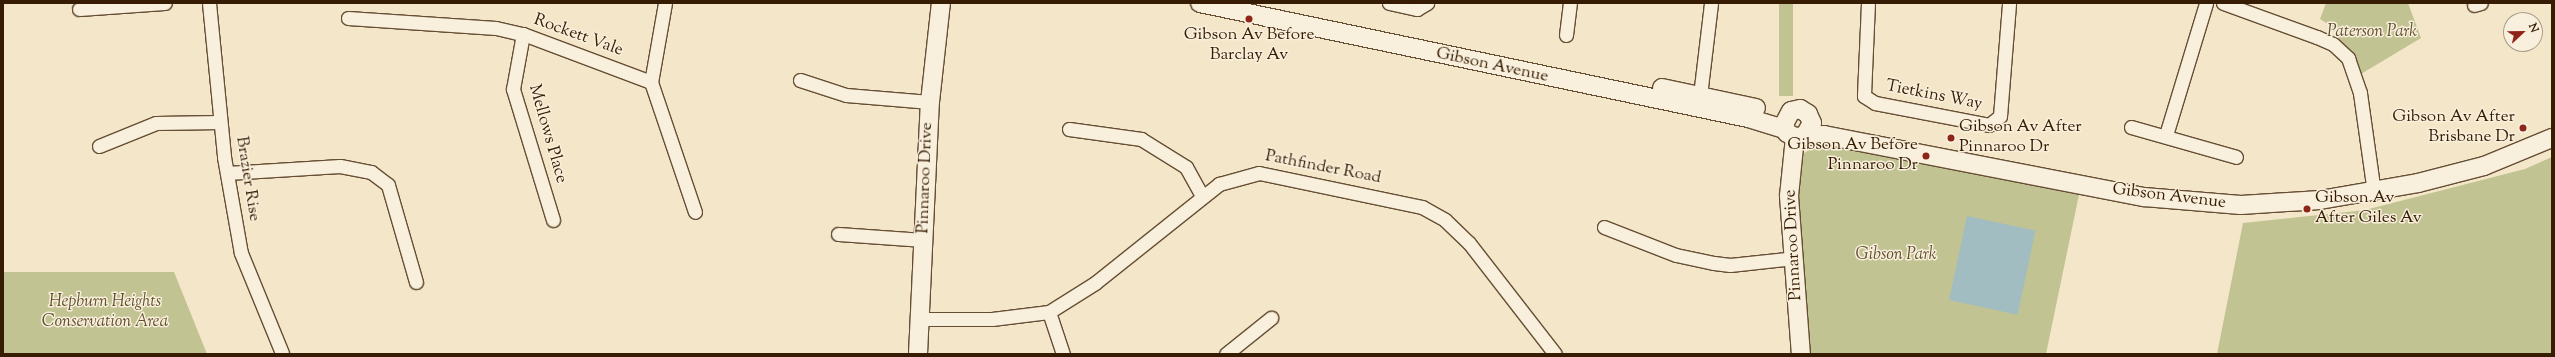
<!DOCTYPE html>
<html>
<head>
<meta charset="utf-8">
<style>
  body { margin:0 }
  #map { position:relative; width:2555px; height:357px; overflow:hidden; background:#f4e6c9; font-family:"Sorts Mill Goudy",serif }
  div>[style] { position:absolute }
  [style*='--x'] { left:calc(var(--x)*1px); top:calc(var(--y)*1px); width:calc(var(--w)*1px); rotate:calc(var(--a)*1deg) }
  .green>* { inset:0; background:#c1c392; transform-origin:0 0 }
  .water>* { inset:0; background:#a1bdc1; transform-origin:0 0 }
  .roads { filter:drop-shadow(1px 0 #664e34) drop-shadow(-1px 0 #664e34) drop-shadow(0 1px #664e34) drop-shadow(0 -1px #664e34) }
  .street>* { height:13px; margin:-6.5px; padding:0 6.5px; transform-origin:6.5px; border-radius:6.5px; background:#f8efdc }
  .secondary>* { height:18px; margin:-9px; padding:0 9px; transform-origin:9px; border-radius:9px; background:#f8efdc }
  .dots>* { width:11px; height:11px; translate:-50% -50%; box-sizing:border-box; border:2px solid #f8efdc; border-radius:50% }
  span { translate:-50% -50%; white-space:nowrap; text-align:center; line-height:1.15; -webkit-text-stroke:3px #f8efdc; paint-order:stroke }
  .park-label { font-size:17px; color:#604e2d; font-style:italic }
  .street-label { font-size:17px; color:#361c02 }
  .poi-label { font-size:17px; color:#361c02 }
  .right { translate:-100% -50%; text-align:right }
  .left { translate:0 -50%; text-align:left }
  .frame { position:absolute; inset:0; border:4px solid #361c02; pointer-events:none }
  .north { position:absolute; left:2503px; top:12px; width:40px; height:40px; box-sizing:border-box; background:#f8efdc; border:1px solid #aa9b85; border-radius:50%; rotate:68deg; font-size:11px; font-weight:700; line-height:16px; text-align:center; color:#361c02 }
  .north::after { content:''; display:block; margin:auto; width:14px; height:18px; background:#8f2418; clip-path:polygon(50% 0,100% 100%,50% 72%,0 100%) }
</style>
</head>
<body>
<div id="map">
  <div class="green">
    <div style="left:1779px;top:3px;width:14px;height:93px"></div>
    <div style="clip-path:polygon(2326px 3px,2408px 3px,2421px 38px,2361px 74px,2331px 26px,2320px 19px)"></div>
    <div style="clip-path:polygon(1817px 144px,2081px 185px,2046px 354px,1801px 354px,1796px 226px,1799px 157px)"></div>
    <div style="clip-path:polygon(2552px 157px,2552px 354px,2217px 354px,2243px 223px,2365px 210px,2525px 169px)"></div>
    <div style="clip-path:polygon(3px 272px,174px 272px,207px 354px,3px 354px)"></div>
  </div>
  <div class="water">
    <div style="left:1967px;top:216px;width:70px;height:86px;rotate:12deg"></div>
  </div>
  <div class="roads">
    <div class="street">
      <div style="--x:209;--y:3;--w:155;--a:84.4"></div>
      <div style="--x:224;--y:157;--w:97;--a:80"></div>
      <div style="--x:241;--y:253;--w:108;--a:67.7"></div>
      <div style="--x:665;--y:3;--w:80;--a:100"></div>
      <div style="--x:651;--y:82;--w:137;--a:71.3"></div>
      <div style="--x:1389;--y:3;--w:29;--a:12"></div>
      <div style="--x:1417;--y:9;--w:12;--a:-31"></div>
      <div style="--x:1868;--y:3;--w:93;--a:92.5"></div>
      <div style="--x:1864;--y:96;--w:13;--a:32"></div>
      <div style="--x:1875;--y:103;--w:116;--a:10.9"></div>
      <div style="--x:1989;--y:125;--w:14;--a:-39"></div>
      <div style="--x:2000;--y:116;--w:113;--a:-85.4"></div>
      <div style="--x:2223;--y:3;--w:100;--a:19.9"></div>
      <div style="--x:2317;--y:37;--w:17;--a:24"></div>
      <div style="--x:2333;--y:44;--w:21;--a:43"></div>
      <div style="--x:2348;--y:58;--w:37;--a:71"></div>
      <div style="--x:2360;--y:93;--w:100;--a:82"></div>
      <div style="--x:2474;--y:5;--w:7;--a:-16"></div>
      <div style="--x:79;--y:9;--w:86;--a:-4"></div>
      <div style="--x:348;--y:18;--w:148;--a:3.9"></div>
      <div style="--x:496;--y:28;--w:28;--a:13"></div>
      <div style="--x:523;--y:34;--w:137;--a:20.6"></div>
      <div style="--x:523;--y:34;--w:56;--a:100.3"></div>
      <div style="--x:513;--y:89;--w:137;--a:73"></div>
      <div style="--x:1566;--y:35;--w:32;--a:-83"></div>
      <div style="--x:800;--y:80;--w:48;--a:18.1"></div>
      <div style="--x:846;--y:95;--w:84;--a:4.8"></div>
      <div style="--x:1699;--y:104;--w:102;--a:-83.2"></div>
      <div style="--x:2131;--y:127;--w:109;--a:15.9"></div>
      <div style="--x:1069;--y:129;--w:73;--a:7.9"></div>
      <div style="--x:1141;--y:139;--w:53;--a:31.9"></div>
      <div style="--x:1186;--y:167;--w:33;--a:61"></div>
      <div style="--x:2166;--y:135;--w:138;--a:-73.1"></div>
      <div style="--x:99;--y:146;--w:61;--a:-22"></div>
      <div style="--x:156;--y:123;--w:64;--a:-0.9"></div>
      <div style="--x:227;--y:173;--w:113;--a:-3.5"></div>
      <div style="--x:340;--y:166;--w:32;--a:11"></div>
      <div style="--x:371;--y:172;--w:21;--a:37"></div>
      <div style="--x:388;--y:185;--w:101;--a:73.9"></div>
      <div style="--x:1604;--y:227;--w:77;--a:21.3"></div>
      <div style="--x:1676;--y:255;--w:39;--a:12"></div>
      <div style="--x:1714;--y:263;--w:16;--a:7"></div>
      <div style="--x:1730;--y:265;--w:64;--a:-6.2"></div>
      <div style="--x:838;--y:234;--w:86;--a:4"></div>
      <div style="--x:1049;--y:312;--w:44;--a:71.6"></div>
      <div style="--x:917;--y:319;--w:75;--a:0"></div>
      <div style="--x:992;--y:319;--w:57;--a:-7"></div>
      <div style="--x:1049;--y:312;--w:54;--a:-32.2"></div>
      <div style="--x:1095;--y:283;--w:159;--a:-38.6"></div>
      <div style="--x:1219;--y:184;--w:41;--a:-15.4"></div>
      <div style="--x:1259;--y:173;--w:167;--a:11.8"></div>
      <div style="--x:1422;--y:207;--w:26;--a:29"></div>
      <div style="--x:1445;--y:220;--w:33;--a:44"></div>
      <div style="--x:1469;--y:243;--w:140;--a:52.2"></div>
      <div style="--x:1226;--y:354;--w:58;--a:-38.7"></div>
    </div>
    <div class="secondary">
      <div style="--x:1200;--y:3;--w:560;--a:11.85"></div>
      <div style="--x:1748;--y:118;--w:39;--a:17"></div>
      <div style="--x:1662;--y:88;--w:96;--a:12"></div>
      <div style="--x:1805;--y:135;--w:14;--a:-60"></div>
      <div style="--x:1812;--y:123;--w:10;--a:-114"></div>
      <div style="--x:1808;--y:114;--w:9;--a:-148"></div>
      <div style="--x:1800;--y:109;--w:9;--a:167"></div>
      <div style="--x:1791;--y:111;--w:15;--a:118"></div>
      <div style="--x:1784;--y:124;--w:9;--a:72"></div>
      <div style="--x:1787;--y:133;--w:9;--a:27"></div>
      <div style="--x:1795;--y:137;--w:29;--a:-4"></div>
      <div style="--x:1824;--y:135;--w:326;--a:11"></div>
      <div style="--x:2144;--y:197;--w:97;--a:4.7"></div>
      <div style="--x:2241;--y:205;--w:79;--a:-3.6"></div>
      <div style="--x:2320;--y:200;--w:99;--a:-9.8"></div>
      <div style="--x:2418;--y:183;--w:68;--a:-14.4"></div>
      <div style="--x:2484;--y:166;--w:74;--a:-22.4"></div>
      <div style="--x:1795;--y:137;--w:59;--a:95.8"></div>
      <div style="--x:1789;--y:196;--w:158;--a:85.7"></div>
      <div style="--x:918;--y:354;--w:252;--a:-87.3"></div>
      <div style="--x:930;--y:102;--w:100;--a:-83.7"></div>
    </div>
  </div>
  <div class="dots">
    <div style="left:1249px;top:19px;background:#8f2418"></div>
    <div style="left:2523px;top:128px;background:#8f2418"></div>
    <div style="left:1951px;top:138px;background:#8f2418"></div>
    <div style="left:1926px;top:156px;background:#8f2418"></div>
    <div style="left:2307px;top:209px;background:#8f2418"></div>
  </div>
  <div class="park-label">
    <span style="left:2372px;top:33px">Paterson Park</span>
    <span style="left:1896px;top:256px">Gibson Park</span>
    <span style="left:105px;top:313px">Hepburn Heights<br>Conservation Area</span>
  </div>
  <div class="street-label">
    <span style="left:578px;top:36px;rotate:20deg">Rockett Vale</span>
    <span style="left:1492px;top:66px;rotate:12deg">Gibson Avenue</span>
    <span style="left:1934px;top:96px;rotate:11deg">Tietkins Way</span>
    <span style="left:547px;top:134px;rotate:74deg">Mellows Place</span>
    <span style="left:1323px;top:168px;rotate:11deg">Pathfinder Road</span>
    <span style="left:926px;top:178px;rotate:-88deg">Pinnaroo Drive</span>
    <span style="left:247px;top:179px;rotate:81deg">Brazier Rise</span>
    <span style="left:2169px;top:197px;rotate:7deg">Gibson Avenue</span>
    <span style="left:1794px;top:245px;rotate:-93deg">Pinnaroo Drive</span>
  </div>
  <div class="poi-label">
    <span style="left:1249px;top:46px">Gibson Av Before<br>Barclay Av</span>
    <span class="right" style="left:2515px;top:128px">Gibson Av After<br>Brisbane Dr</span>
    <span class="left" style="left:1959px;top:138px">Gibson Av After<br>Pinnaroo Dr</span>
    <span class="right" style="left:1918px;top:156px">Gibson Av Before<br>Pinnaroo Dr</span>
    <span class="left" style="left:2315px;top:209px">Gibson Av<br>After Giles Av</span>
  </div>
  <div class="frame"></div>
  <div class="north">N</div>
</div>
</body>
</html>
